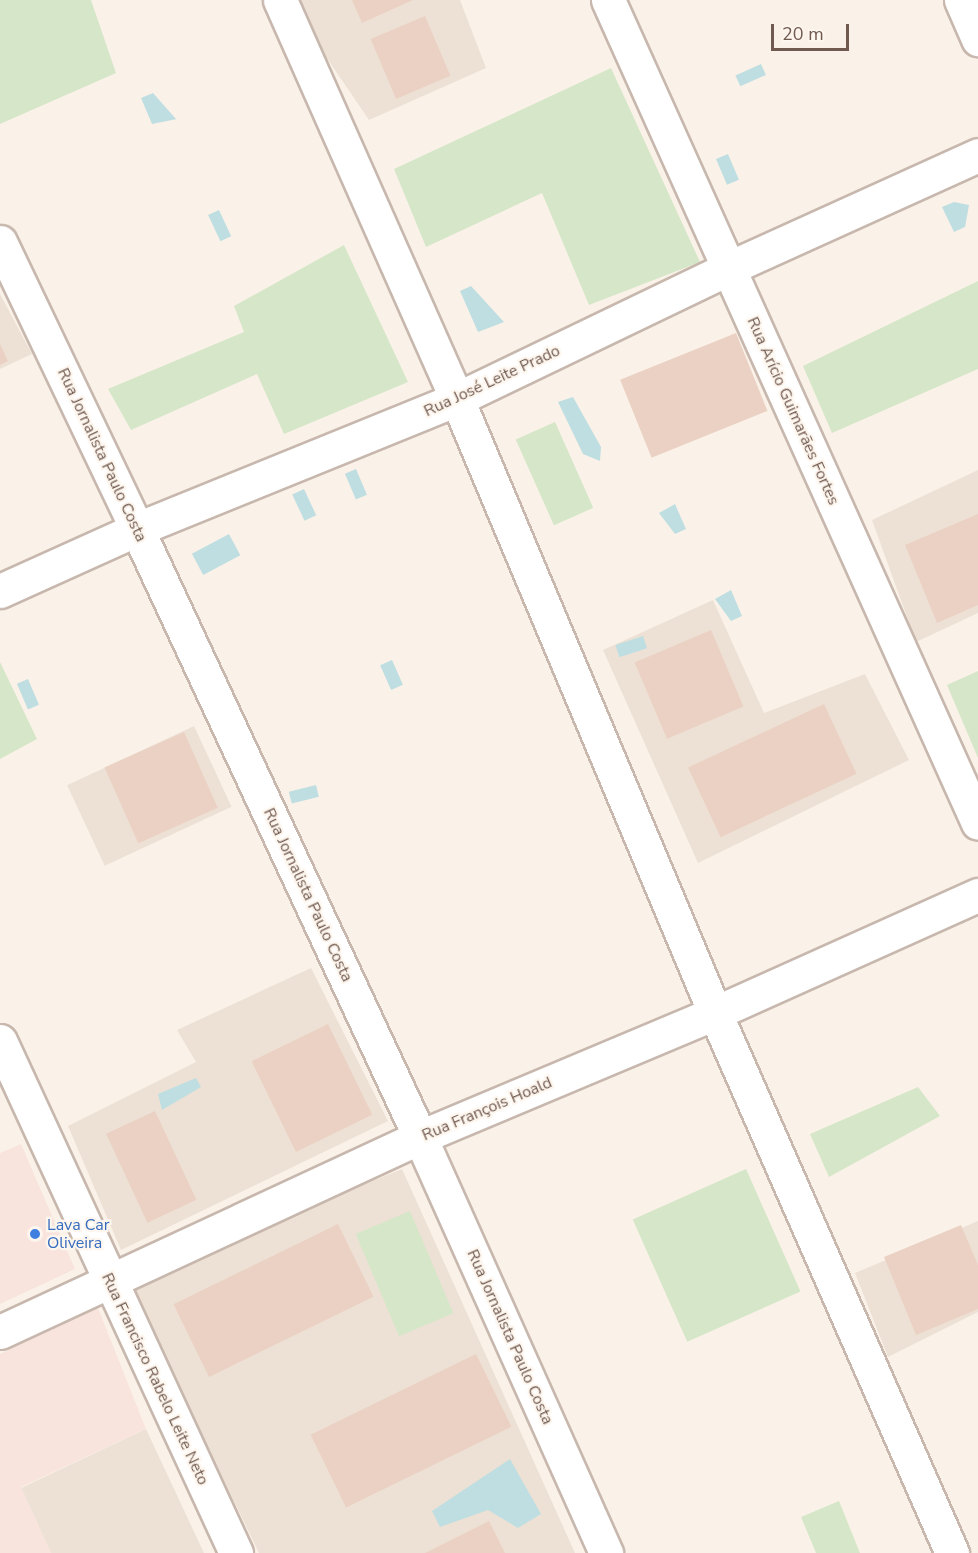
<!DOCTYPE html>
<html>
<head>
<meta charset="utf-8">
<style>
  body { margin:0 }
  #map { position:relative; width:978px; height:1553px; overflow:hidden; background:#faf2e8; font-family:"Nunito Sans",sans-serif }
  div>[style] { position:absolute }
  [style*='--x'] { left:calc(var(--x)*1px); top:calc(var(--y)*1px); width:calc(var(--w)*1px); rotate:calc(var(--a)*1deg) }
  .residential>* { inset:0; background:#ede1d5; transform-origin:0 0 }
  .commercial>* { inset:0; background:#f8e4dd }
  .green>* { inset:0; background:#d6e6c8; transform-origin:0 0 }
  .water>* { inset:0; background:#bfdee1; transform-origin:0 0 }
  .building>* { inset:0; background:#ebd1c3; transform-origin:0 0 }
  .roads { filter:drop-shadow(2px 0 #c7b7ad) drop-shadow(-2px 0 #c7b7ad) drop-shadow(0 2px #c7b7ad) drop-shadow(0 -2px #c7b7ad) }
  .minor>* { height:33px; margin:-16.5px; padding:0 16.5px; transform-origin:16.5px; border-radius:16.5px; background:#fff }
  .dots>* { width:16px; height:16px; translate:-50% -50%; box-sizing:border-box; border:3px solid #fdf6ee; border-radius:50% }
  span { translate:-50% -50%; white-space:nowrap; text-align:center; line-height:1.15; -webkit-text-stroke:4.5px #fdf6ee; paint-order:stroke }
  .street-label { font-size:16px; color:#70594f }
  .shop-label { font-size:16px; color:#366cbe }
  .left { translate:0 -50%; text-align:left }
  .scale { position:absolute; left:771px; top:24px; width:78px; height:27px; box-sizing:border-box; border:3px solid #70594f; border-top:0; padding-left:8px; font-size:18px; line-height:21px; white-space:nowrap; color:#70594f; -webkit-text-stroke:4px #fdf6ee; paint-order:stroke }
</style>
</head>
<body>
<div id="map">
  <div class="residential">
    <div style="clip-path:polygon(300px 0,460px 0,486px 68px,369px 120px,322px 51px)"></div>
    <div style="clip-path:polygon(0 294px,32px 354px,0 369px)"></div>
    <div style="clip-path:polygon(978px 470px,978px 613px,916px 642px,872px 520px)"></div>
    <div style="clip-path:polygon(713px 600px,764px 713px,865px 674px,909px 760px,698px 863px,603px 650px)"></div>
    <div style="left:194px;top:726px;width:89px;height:140px;rotate:65deg"></div>
    <div style="clip-path:polygon(311px 968px,388px 1121px,121px 1250px,68px 1126px,196px 1062px,177px 1030px)"></div>
    <div style="clip-path:polygon(402px 1169px,575px 1553px,259px 1553px,128px 1282px)"></div>
    <div style="clip-path:polygon(978px 1221px,978px 1312px,888px 1357px,855px 1273px)"></div>
    <div style="clip-path:polygon(146px 1429px,204px 1553px,51px 1553px,21px 1488px)"></div>
  </div>
  <div class="commercial">
    <div style="clip-path:polygon(21px 1144px,75px 1269px,0 1304px,0 1153px)"></div>
    <div style="clip-path:polygon(98px 1308px,146px 1429px,21px 1487px,51px 1553px,0 1553px,0 1354px)"></div>
  </div>
  <div class="green">
    <div style="clip-path:polygon(0 0,91px 0,116px 73px,0 124px)"></div>
    <div style="clip-path:polygon(611px 68px,700px 262px,589px 305px,542px 193px,426px 247px,394px 169px)"></div>
    <div style="clip-path:polygon(344px 245px,408px 382px,284px 434px,257px 374px,131px 430px,108px 389px,244px 332px,234px 306px)"></div>
    <div style="clip-path:polygon(978px 281px,978px 369px,832px 433px,803px 366px)"></div>
    <div style="left:555px;top:422px;width:94px;height:43px;rotate:66deg"></div>
    <div style="clip-path:polygon(0 662px,37px 739px,0 759px)"></div>
    <div style="clip-path:polygon(978px 671px,978px 758px,947px 685px)"></div>
    <div style="clip-path:polygon(918px 1087px,940px 1116px,829px 1177px,810px 1134px)"></div>
    <div style="left:746px;top:1169px;width:134px;height:124px;rotate:66deg"></div>
    <div style="left:410px;top:1211px;width:111px;height:59px;rotate:67deg"></div>
    <div style="clip-path:polygon(839px 1501px,860px 1553px,816px 1553px,801px 1517px)"></div>
  </div>
  <div class="water">
    <div style="left:761px;top:64px;width:12px;height:28px;rotate:66deg"></div>
    <div style="clip-path:polygon(153px 93px,176px 119px,177px 119px,152px 124px,141px 98px)"></div>
    <div style="left:728px;top:154px;width:28px;height:13px;rotate:67deg"></div>
    <div style="clip-path:polygon(954px 202px,969px 205px,965px 227px,954px 232px,942px 207px)"></div>
    <div style="left:219px;top:210px;width:29px;height:12px;rotate:65deg"></div>
    <div style="clip-path:polygon(471px 286px,504px 322px,478px 332px,460px 291px)"></div>
    <div style="clip-path:polygon(573px 397px,601px 447px,600px 461px,583px 454px,558px 402px)"></div>
    <div style="left:356px;top:469px;width:28px;height:12px;rotate:67deg"></div>
    <div style="left:304px;top:489px;width:29px;height:13px;rotate:65deg"></div>
    <div style="clip-path:polygon(675px 504px,686px 529px,675px 534px,659px 513px)"></div>
    <div style="left:229px;top:534px;width:24px;height:42px;rotate:62deg"></div>
    <div style="clip-path:polygon(731px 590px,742px 616px,731px 621px,715px 599px)"></div>
    <div style="left:643px;top:636px;width:13px;height:29px;rotate:72deg"></div>
    <div style="left:392px;top:660px;width:27px;height:13px;rotate:66deg"></div>
    <div style="left:28px;top:679px;width:28px;height:12px;rotate:67deg"></div>
    <div style="left:316px;top:785px;width:12px;height:28px;rotate:76deg"></div>
    <div style="clip-path:polygon(196px 1078px,201px 1087px,162px 1110px,158px 1094px)"></div>
    <div style="clip-path:polygon(510px 1459px,541px 1514px,518px 1528px,488px 1510px,440px 1527px,432px 1511px)"></div>
  </div>
  <div class="building">
    <div style="clip-path:polygon(352px 0,413px 0,362px 23px)"></div>
    <div style="left:425px;top:16px;width:65px;height:59px;rotate:67deg"></div>
    <div style="left:736px;top:333px;width:84px;height:125px;rotate:68deg"></div>
    <div style="clip-path:polygon(0 344px,8px 361px,0 365px)"></div>
    <div style="clip-path:polygon(978px 514px,978px 605px,937px 623px,905px 545px)"></div>
    <div style="left:711px;top:630px;width:83px;height:83px;rotate:67deg"></div>
    <div style="left:824px;top:704px;width:77px;height:150px;rotate:65deg"></div>
    <div style="left:184px;top:732px;width:83px;height:87px;rotate:66deg"></div>
    <div style="left:328px;top:1024px;width:101px;height:85px;rotate:64deg"></div>
    <div style="left:155px;top:1111px;width:98px;height:54px;rotate:65deg"></div>
    <div style="left:338px;top:1224px;width:81px;height:183px;rotate:64deg"></div>
    <div style="clip-path:polygon(961px 1225px,978px 1265px,978px 1309px,916px 1335px,884px 1257px)"></div>
    <div style="left:476px;top:1354px;width:81px;height:184px;rotate:64deg"></div>
    <div style="clip-path:polygon(489px 1521px,505px 1553px,425px 1553px)"></div>
  </div>
  <div class="roads">
    <div class="minor">
      <div style="--x:280;--y:0;--w:436;--a:66.1"></div>
      <div style="--x:457;--y:399;--w:666;--a:67.21"></div>
      <div style="--x:715;--y:1013;--w:590;--a:66.3"></div>
      <div style="--x:608;--y:0;--w:902;--a:65.79"></div>
      <div style="--x:961;--y:0;--w:43;--a:66.4"></div>
      <div style="--x:0;--y:242;--w:318;--a:64.5"></div>
      <div style="--x:137;--y:529;--w:671;--a:65.04"></div>
      <div style="--x:420;--y:1137;--w:456;--a:65.9"></div>
      <div style="--x:0;--y:591;--w:150;--a:-24.3"></div>
      <div style="--x:137;--y:529;--w:345;--a:-22.1"></div>
      <div style="--x:457;--y:399;--w:302;--a:-25.7"></div>
      <div style="--x:729;--y:268;--w:273;--a:-24.4"></div>
      <div style="--x:0;--y:1041;--w:564;--a:65.25"></div>
      <div style="--x:0;--y:1332;--w:463;--a:-24.9"></div>
      <div style="--x:420;--y:1137;--w:320;--a:-22.8"></div>
      <div style="--x:715;--y:1013;--w:288;--a:-24.2"></div>
    </div>
  </div>
  <div class="dots">
    <div style="left:35px;top:1234px;background:#3f7fe0"></div>
  </div>
  <div class="street-label">
    <span style="left:492px;top:381px;rotate:-25deg">Rua José Leite Prado</span>
    <span style="left:793px;top:411px;rotate:66deg">Rua Arício Guimarães Fortes</span>
    <span style="left:102px;top:455px;rotate:65deg">Rua Jornalista Paulo Costa</span>
    <span style="left:308px;top:895px;rotate:65deg">Rua Jornalista Paulo Costa</span>
    <span style="left:487px;top:1109px;rotate:-23deg">Rua François Hoald</span>
    <span style="left:510px;top:1337px;rotate:66deg">Rua Jornalista Paulo Costa</span>
    <span style="left:155px;top:1379px;rotate:65deg">Rua Francisco Rabelo Leite Neto</span>
  </div>
  <div class="shop-label">
    <span class="left" style="left:47px;top:1234px">Lava Car<br>Oliveira</span>
  </div>
  <div class="scale">20 m</div>
</div>
</body>
</html>
